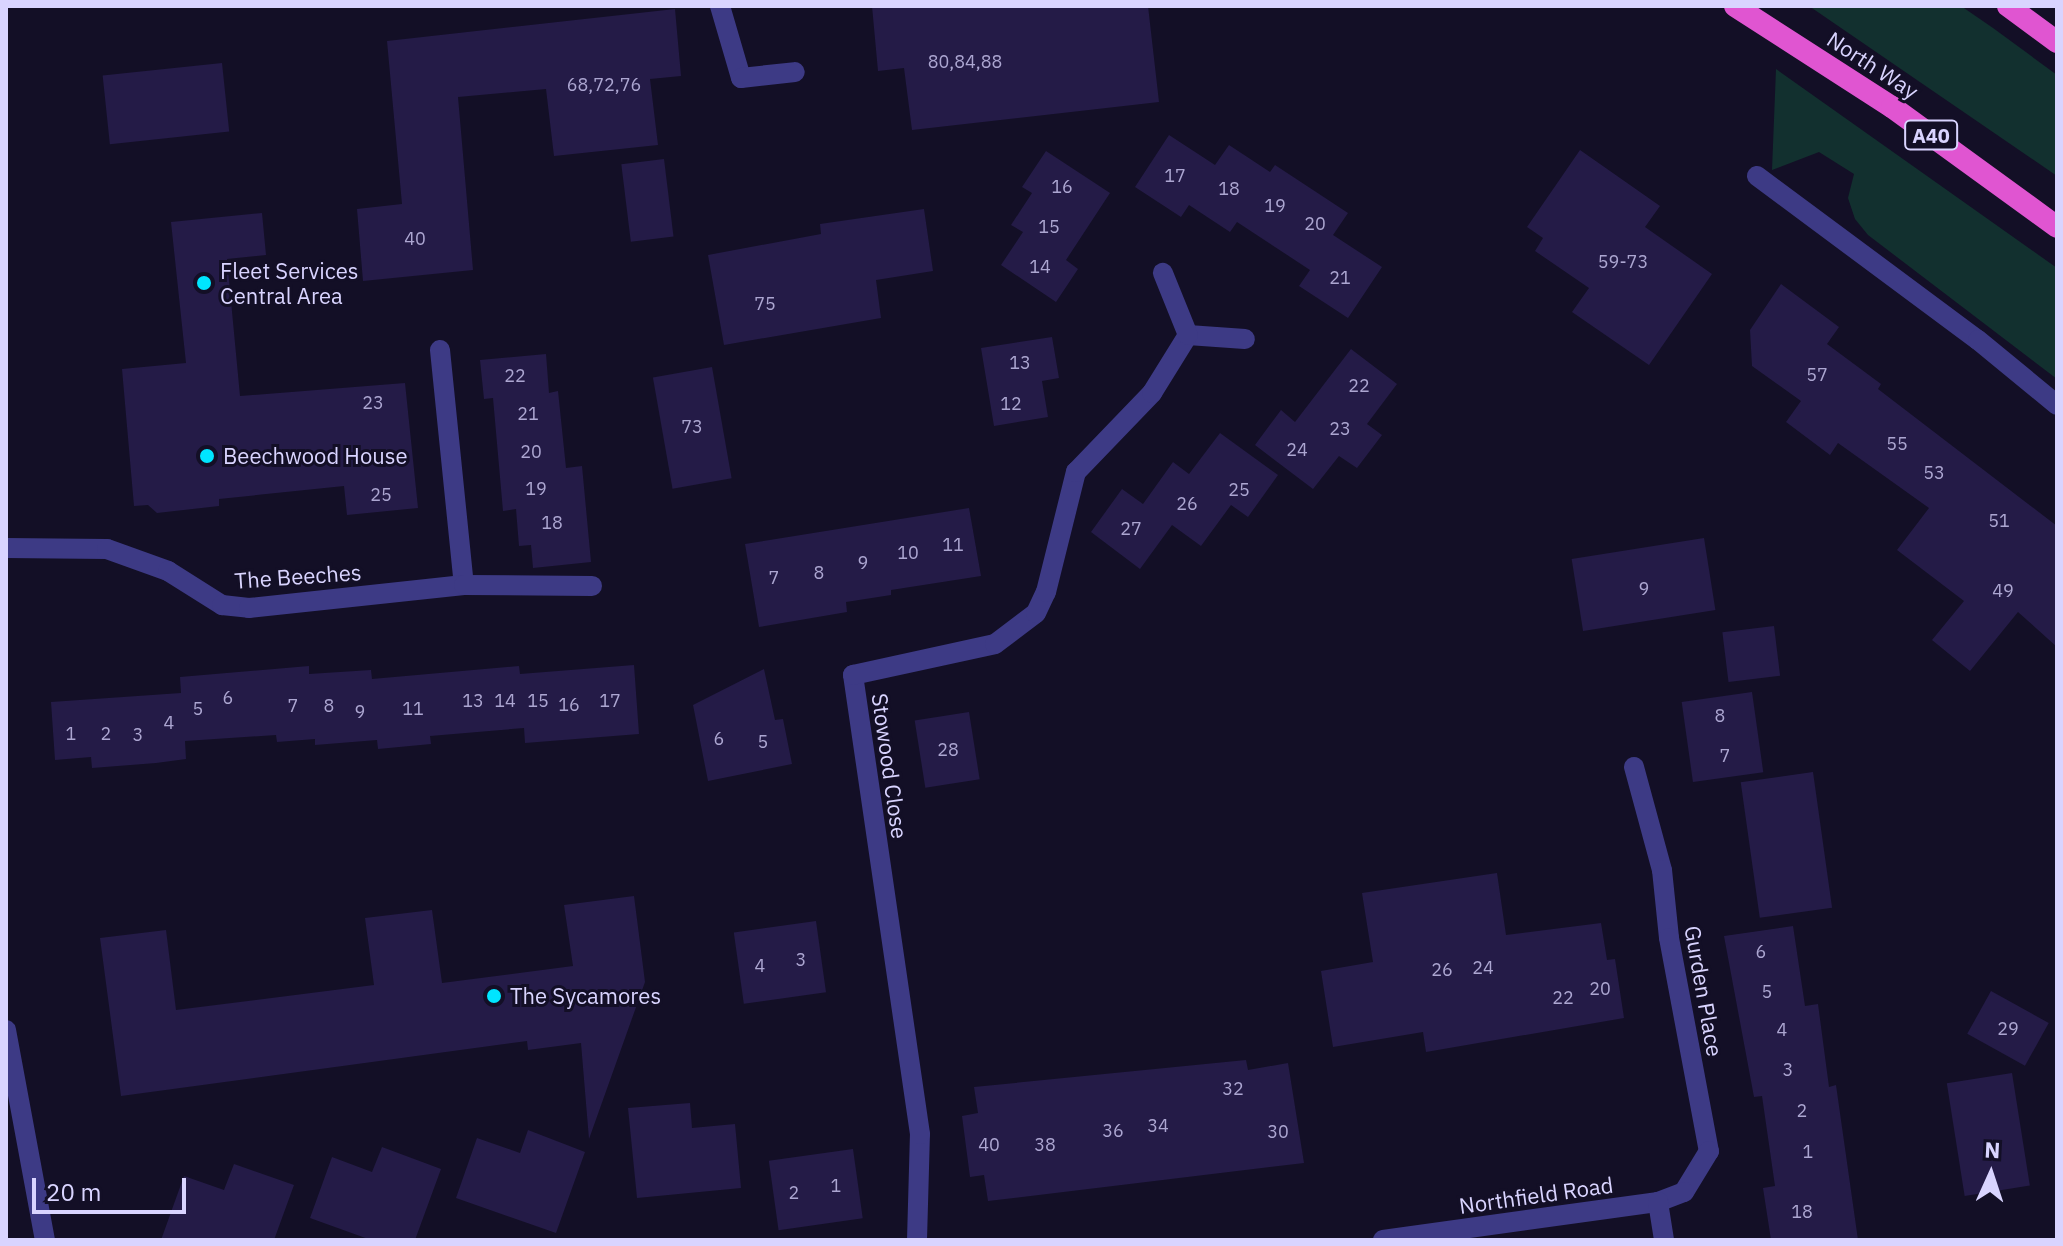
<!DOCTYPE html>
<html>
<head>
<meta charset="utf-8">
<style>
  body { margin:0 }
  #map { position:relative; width:2063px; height:1246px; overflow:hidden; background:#130f26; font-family:"IBM Plex Sans",sans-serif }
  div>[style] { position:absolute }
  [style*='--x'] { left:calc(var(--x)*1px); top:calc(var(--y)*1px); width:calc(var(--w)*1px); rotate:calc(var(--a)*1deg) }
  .green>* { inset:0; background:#12302f }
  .building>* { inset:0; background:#241b47; transform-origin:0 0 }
  .minor>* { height:20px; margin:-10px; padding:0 10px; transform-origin:10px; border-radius:10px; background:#3d3a85 }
  .trunk>* { height:22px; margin:-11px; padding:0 11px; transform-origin:11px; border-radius:11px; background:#e055d1 }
  .dots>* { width:22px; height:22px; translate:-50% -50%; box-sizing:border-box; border:4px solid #130f26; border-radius:50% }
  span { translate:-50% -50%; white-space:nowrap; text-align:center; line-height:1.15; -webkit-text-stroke:6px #130f26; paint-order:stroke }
  .number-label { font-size:18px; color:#aca6d1 }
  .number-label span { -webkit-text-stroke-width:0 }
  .shield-label span { padding:2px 6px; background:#130f26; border:2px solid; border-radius:6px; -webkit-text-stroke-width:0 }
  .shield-label { font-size:20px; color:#d9d4ff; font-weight:700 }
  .street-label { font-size:22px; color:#d9d4ff }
  .poi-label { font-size:22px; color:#d9d4ff }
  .left { translate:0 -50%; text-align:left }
  .frame { position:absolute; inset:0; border:8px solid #d9d4ff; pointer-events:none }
  .north { position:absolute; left:1951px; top:1134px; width:80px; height:80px; -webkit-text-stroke:6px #130f26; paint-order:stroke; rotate:3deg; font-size:22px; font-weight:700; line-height:32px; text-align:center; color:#d9d4ff }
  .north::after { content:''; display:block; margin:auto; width:28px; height:36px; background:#d9d4ff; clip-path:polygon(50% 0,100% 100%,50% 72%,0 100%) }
  .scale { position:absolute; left:32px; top:1178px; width:154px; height:36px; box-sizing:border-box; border:4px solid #d9d4ff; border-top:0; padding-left:10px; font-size:24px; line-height:28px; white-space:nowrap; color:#d9d4ff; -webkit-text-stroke:6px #130f26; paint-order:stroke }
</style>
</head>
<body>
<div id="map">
  <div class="green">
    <div style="clip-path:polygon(1809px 6px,1961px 6px,1993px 28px,2057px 75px,2057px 176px)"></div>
    <div style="clip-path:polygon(1776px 69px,2057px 268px,2057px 379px,1868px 235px,1855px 219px,1848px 198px,1854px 174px,1819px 152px,1772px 170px)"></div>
  </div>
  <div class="building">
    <div style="clip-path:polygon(872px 6px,1148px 6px,1159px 102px,912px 130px,904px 68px,878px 71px)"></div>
    <div style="clip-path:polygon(675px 9px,681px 76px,650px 79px,658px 145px,554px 156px,546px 89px,458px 97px,473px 270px,363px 281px,357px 209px,402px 204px,387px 41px)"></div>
    <div style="left:222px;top:63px;width:69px;height:120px;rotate:84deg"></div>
    <div style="clip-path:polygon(1169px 135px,1215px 165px,1229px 145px,1270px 172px,1275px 165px,1348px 213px,1333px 235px,1382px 267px,1348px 318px,1299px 286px,1310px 270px,1237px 222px,1230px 232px,1189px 205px,1181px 217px,1135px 187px)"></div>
    <div style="clip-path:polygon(1580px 150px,1660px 206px,1645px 227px,1712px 274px,1649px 365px,1572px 312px,1589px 288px,1535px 251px,1543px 238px,1527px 227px)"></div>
    <div style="clip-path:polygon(1046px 151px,1110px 193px,1066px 260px,1078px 269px,1056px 302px,1001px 265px,1023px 232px,1011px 225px,1032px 193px,1022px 187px)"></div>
    <div style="left:664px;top:159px;width:78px;height:43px;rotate:83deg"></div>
    <div style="clip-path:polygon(924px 209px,933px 271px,876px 280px,881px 318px,724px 345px,708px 255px,821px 234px,820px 224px)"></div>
    <div style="clip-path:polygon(262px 213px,266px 255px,227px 259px,240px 396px,405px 383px,418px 508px,347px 515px,344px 486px,219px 499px,219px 506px,157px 513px,148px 505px,134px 506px,122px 369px,186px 363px,171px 222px)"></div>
    <div style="clip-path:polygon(1781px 284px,1839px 327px,1827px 344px,1881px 384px,1878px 389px,2057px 526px,2057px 647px,2018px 612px,1970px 671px,1932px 640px,1964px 601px,1897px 550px,1929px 508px,1838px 443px,1830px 455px,1786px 422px,1801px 401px,1752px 366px,1750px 330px)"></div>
    <div style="clip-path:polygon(1052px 337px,1059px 378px,1042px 381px,1048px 417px,994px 426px,981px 348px)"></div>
    <div style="clip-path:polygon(1351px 349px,1397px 384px,1367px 424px,1382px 435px,1357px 468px,1339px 456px,1313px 489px,1255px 445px,1281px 410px,1295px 422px)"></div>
    <div style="clip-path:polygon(546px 354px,549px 393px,558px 391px,566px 468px,582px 466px,591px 562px,533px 568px,531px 545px,519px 546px,516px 509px,503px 511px,493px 398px,484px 399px,480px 360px)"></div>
    <div style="left:712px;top:367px;width:113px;height:60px;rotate:80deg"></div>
    <div style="clip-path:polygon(1220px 433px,1278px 475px,1248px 517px,1231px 505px,1201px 546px,1172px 525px,1140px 569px,1091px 532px,1122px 489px,1143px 504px,1173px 462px,1189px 474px)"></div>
    <div style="clip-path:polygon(969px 508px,981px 576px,891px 590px,891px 595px,846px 602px,847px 612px,759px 627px,745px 544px)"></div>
    <div style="left:1704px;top:538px;width:73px;height:134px;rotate:81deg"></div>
    <div style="left:1774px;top:626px;width:50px;height:52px;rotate:83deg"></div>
    <div style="clip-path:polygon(634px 665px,639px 734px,525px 743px,524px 728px,430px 736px,431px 744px,378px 749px,377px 740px,315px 745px,315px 739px,277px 742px,276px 735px,185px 741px,186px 759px,156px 763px,92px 768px,91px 757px,55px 760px,51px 702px,181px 693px,180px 677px,309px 666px,309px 674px,371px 670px,372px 679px,519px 666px,520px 674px)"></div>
    <div style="clip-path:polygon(764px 669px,775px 720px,783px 719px,792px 764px,708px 781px,693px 705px)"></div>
    <div style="left:1752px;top:692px;width:81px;height:71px;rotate:82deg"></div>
    <div style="left:969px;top:712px;width:68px;height:55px;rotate:81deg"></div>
    <div style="left:1813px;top:772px;width:137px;height:73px;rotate:82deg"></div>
    <div style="clip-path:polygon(1497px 873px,1506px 935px,1601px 923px,1607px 960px,1615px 959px,1624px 1018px,1426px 1052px,1423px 1032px,1333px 1047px,1321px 971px,1373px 962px,1362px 893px)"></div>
    <div style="clip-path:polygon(634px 896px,645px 982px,589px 1139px,581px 1043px,528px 1050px,527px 1041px,121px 1096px,100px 938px,166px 930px,176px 1010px,374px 985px,365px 918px,432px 910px,442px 983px,573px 966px,564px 905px)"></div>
    <div style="left:816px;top:921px;width:72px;height:83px;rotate:82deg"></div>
    <div style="clip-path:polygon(1793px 926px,1805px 1006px,1818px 1004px,1829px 1087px,1836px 1085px,1858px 1240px,1771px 1240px,1763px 1188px,1775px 1186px,1762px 1096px,1754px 1097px,1724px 936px)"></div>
    <div style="left:1991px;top:991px;width:66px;height:49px;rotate:29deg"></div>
    <div style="clip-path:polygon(1246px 1060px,1248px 1070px,1288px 1063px,1304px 1163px,988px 1201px,984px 1175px,970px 1177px,962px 1116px,978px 1113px,974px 1087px)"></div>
    <div style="left:2012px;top:1073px;width:114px;height:66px;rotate:81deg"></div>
    <div style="clip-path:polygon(690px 1103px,692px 1128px,735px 1124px,741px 1188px,637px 1198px,628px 1108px)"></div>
    <div style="clip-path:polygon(528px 1130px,585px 1152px,556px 1233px,456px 1198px,477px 1138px,520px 1153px)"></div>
    <div style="clip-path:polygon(382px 1147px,441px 1169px,415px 1240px,371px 1240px,310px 1218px,332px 1157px,372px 1172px)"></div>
    <div style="left:853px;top:1149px;width:70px;height:85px;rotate:82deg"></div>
    <div style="clip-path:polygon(234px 1164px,294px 1185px,274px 1240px,161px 1240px,184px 1176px,224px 1190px)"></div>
  </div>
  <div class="minor">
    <div style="--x:720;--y:6;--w:75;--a:73.7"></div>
    <div style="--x:741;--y:78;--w:54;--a:-6.3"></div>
    <div style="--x:1757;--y:176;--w:275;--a:36.6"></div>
    <div style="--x:1978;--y:340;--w:102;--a:39.4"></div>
    <div style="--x:1188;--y:335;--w:57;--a:4"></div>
    <div style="--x:440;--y:350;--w:236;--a:84.2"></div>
    <div style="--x:6;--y:548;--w:101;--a:0.6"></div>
    <div style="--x:107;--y:549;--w:65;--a:19.8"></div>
    <div style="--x:168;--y:571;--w:64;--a:32.2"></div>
    <div style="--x:222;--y:605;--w:27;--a:6"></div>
    <div style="--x:249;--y:608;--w:216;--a:-6.1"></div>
    <div style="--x:464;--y:585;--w:128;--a:0.4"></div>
    <div style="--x:1634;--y:767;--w:107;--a:74.8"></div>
    <div style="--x:1662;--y:870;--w:68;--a:84.1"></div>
    <div style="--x:1669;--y:938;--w:217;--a:79.4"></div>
    <div style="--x:1709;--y:1151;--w:48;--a:121.4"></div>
    <div style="--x:1684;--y:1192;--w:28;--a:159"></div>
    <div style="--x:6;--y:1030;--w:214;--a:79.5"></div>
    <div style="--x:917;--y:1240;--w:106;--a:-88.4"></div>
    <div style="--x:920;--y:1134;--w:464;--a:-98.3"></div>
    <div style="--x:853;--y:675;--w:145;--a:-12.3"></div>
    <div style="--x:995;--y:644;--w:51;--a:-37.1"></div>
    <div style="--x:1036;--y:613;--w:23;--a:-65"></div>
    <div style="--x:1046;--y:592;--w:124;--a:-76"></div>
    <div style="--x:1076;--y:472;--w:110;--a:-46.1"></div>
    <div style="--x:1152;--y:393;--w:68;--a:-58.2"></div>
    <div style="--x:1188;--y:335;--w:67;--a:-112"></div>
    <div style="--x:1383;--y:1240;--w:278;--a:-7.9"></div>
    <div style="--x:1658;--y:1202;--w:38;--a:81"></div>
  </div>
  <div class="trunk">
    <div style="--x:1735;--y:6;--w:187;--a:32.8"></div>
    <div style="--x:1892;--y:107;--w:204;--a:36"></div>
    <div style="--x:2008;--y:6;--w:61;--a:36.3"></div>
  </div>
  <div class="dots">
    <div style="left:204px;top:283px;background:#00e5ff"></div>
    <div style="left:207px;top:456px;background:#00e5ff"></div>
    <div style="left:494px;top:996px;background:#00e5ff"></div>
  </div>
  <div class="number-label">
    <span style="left:965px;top:62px">80,84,88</span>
    <span style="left:604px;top:85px">68,72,76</span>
    <span style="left:1175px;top:176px">17</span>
    <span style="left:1062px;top:187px">16</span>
    <span style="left:1229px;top:189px">18</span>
    <span style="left:1275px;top:206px">19</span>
    <span style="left:1315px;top:224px">20</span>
    <span style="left:1049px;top:227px">15</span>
    <span style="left:415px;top:239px">40</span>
    <span style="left:1623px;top:262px">59-73</span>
    <span style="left:1040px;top:267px">14</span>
    <span style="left:1340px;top:278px">21</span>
    <span style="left:765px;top:304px">75</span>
    <span style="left:1020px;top:363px">13</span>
    <span style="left:1817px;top:375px">57</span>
    <span style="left:515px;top:376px">22</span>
    <span style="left:1359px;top:386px">22</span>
    <span style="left:373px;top:403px">23</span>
    <span style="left:1011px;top:404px">12</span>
    <span style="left:528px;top:414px">21</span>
    <span style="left:692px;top:427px">73</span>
    <span style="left:1340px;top:429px">23</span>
    <span style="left:1897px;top:444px">55</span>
    <span style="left:1297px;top:450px">24</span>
    <span style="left:531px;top:452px">20</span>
    <span style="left:1934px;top:473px">53</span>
    <span style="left:536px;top:489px">19</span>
    <span style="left:1239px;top:490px">25</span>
    <span style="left:381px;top:495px">25</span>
    <span style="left:1187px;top:504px">26</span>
    <span style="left:1999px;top:521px">51</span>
    <span style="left:552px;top:523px">18</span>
    <span style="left:1131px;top:529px">27</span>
    <span style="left:953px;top:545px">11</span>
    <span style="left:908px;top:553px">10</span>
    <span style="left:863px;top:563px">9</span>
    <span style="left:819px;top:573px">8</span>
    <span style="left:774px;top:578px">7</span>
    <span style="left:1644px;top:589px">9</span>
    <span style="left:2003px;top:591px">49</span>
    <span style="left:228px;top:698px">6</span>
    <span style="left:473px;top:701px">13</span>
    <span style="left:505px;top:701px">14</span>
    <span style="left:538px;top:701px">15</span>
    <span style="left:610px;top:701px">17</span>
    <span style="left:569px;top:705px">16</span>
    <span style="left:293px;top:706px">7</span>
    <span style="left:329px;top:706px">8</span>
    <span style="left:198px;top:709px">5</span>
    <span style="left:413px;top:709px">11</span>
    <span style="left:360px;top:712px">9</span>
    <span style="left:1720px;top:716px">8</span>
    <span style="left:169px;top:723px">4</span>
    <span style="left:71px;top:734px">1</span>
    <span style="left:106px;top:734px">2</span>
    <span style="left:138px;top:735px">3</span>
    <span style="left:719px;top:739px">6</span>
    <span style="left:763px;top:742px">5</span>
    <span style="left:948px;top:750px">28</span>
    <span style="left:1725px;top:756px">7</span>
    <span style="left:1761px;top:952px">6</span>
    <span style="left:801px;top:960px">3</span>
    <span style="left:760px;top:966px">4</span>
    <span style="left:1483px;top:968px">24</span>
    <span style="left:1442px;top:970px">26</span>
    <span style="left:1600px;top:989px">20</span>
    <span style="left:1767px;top:992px">5</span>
    <span style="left:1563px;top:998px">22</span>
    <span style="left:2008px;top:1029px">29</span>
    <span style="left:1782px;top:1030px">4</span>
    <span style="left:1788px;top:1070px">3</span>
    <span style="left:1233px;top:1089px">32</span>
    <span style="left:1802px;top:1111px">2</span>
    <span style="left:1158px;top:1126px">34</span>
    <span style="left:1113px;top:1131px">36</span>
    <span style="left:1278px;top:1132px">30</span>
    <span style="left:989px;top:1145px">40</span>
    <span style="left:1045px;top:1145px">38</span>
    <span style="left:1808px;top:1152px">1</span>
    <span style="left:836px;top:1186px">1</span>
    <span style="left:794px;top:1193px">2</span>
    <span style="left:1802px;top:1212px">18</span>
  </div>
  <div class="shield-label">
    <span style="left:1931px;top:135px">A40</span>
  </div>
  <div class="street-label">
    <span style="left:1873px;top:65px;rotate:33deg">North Way</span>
    <span style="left:298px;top:576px;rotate:-4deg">The Beeches</span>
    <span style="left:890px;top:766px;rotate:82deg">Stowood Close</span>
    <span style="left:1704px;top:991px;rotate:80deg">Gurden Place</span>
    <span style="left:1536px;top:1195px;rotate:-8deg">Northfield Road</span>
  </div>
  <div class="poi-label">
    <span class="left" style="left:220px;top:283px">Fleet Services<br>Central Area</span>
    <span class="left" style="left:223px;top:456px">Beechwood House</span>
    <span class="left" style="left:510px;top:996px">The Sycamores</span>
  </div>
  <div class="frame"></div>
  <div class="north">N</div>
  <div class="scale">20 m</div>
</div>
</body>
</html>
